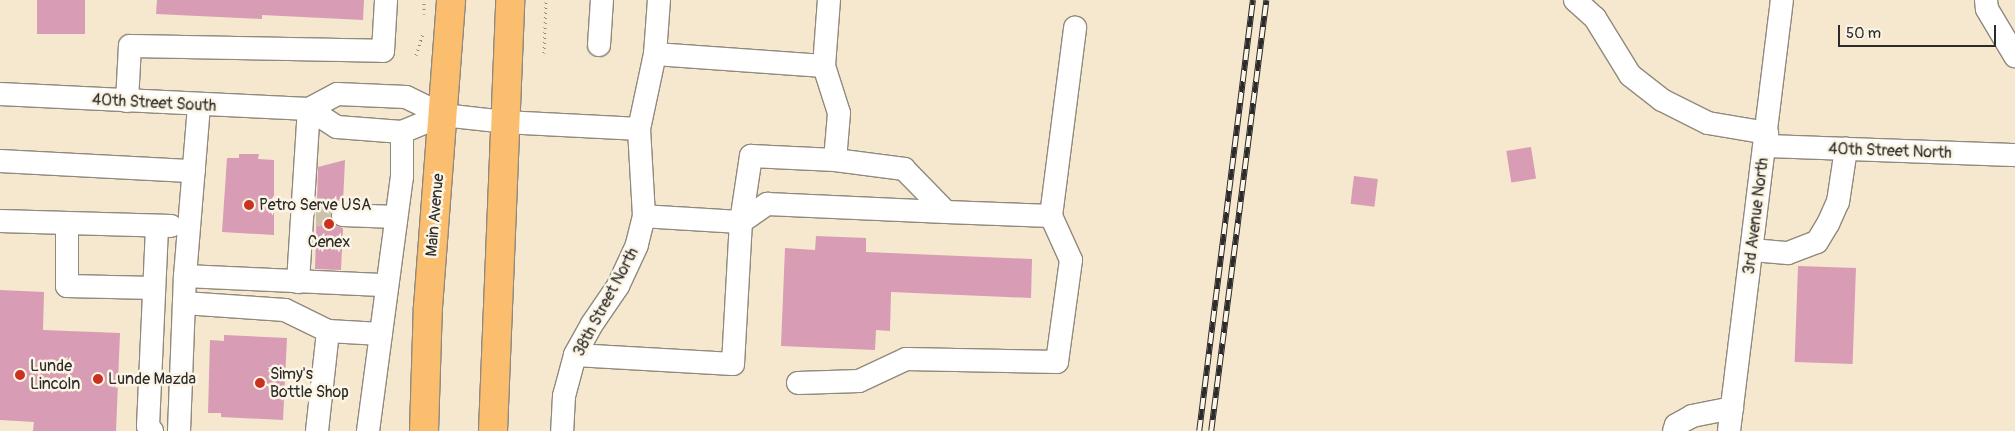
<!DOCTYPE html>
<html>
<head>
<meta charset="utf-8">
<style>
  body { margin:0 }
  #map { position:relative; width:2015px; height:431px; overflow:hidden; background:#f6e7cf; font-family:Pangolin,sans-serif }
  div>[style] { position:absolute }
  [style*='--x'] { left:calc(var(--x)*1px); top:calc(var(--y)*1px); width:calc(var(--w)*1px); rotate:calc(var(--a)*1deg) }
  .building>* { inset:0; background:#d89cb4; transform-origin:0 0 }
  .minor-tunnel>* { height:22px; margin-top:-11px; transform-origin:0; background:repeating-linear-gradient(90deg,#cdc1ae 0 22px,transparent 0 33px) }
  .path>* { height:3px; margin-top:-1.5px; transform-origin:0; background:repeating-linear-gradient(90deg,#90897d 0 1px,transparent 0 5px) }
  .roads { filter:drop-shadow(1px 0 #90897d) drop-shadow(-1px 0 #90897d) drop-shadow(0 1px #90897d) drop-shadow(0 -1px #90897d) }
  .minor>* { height:22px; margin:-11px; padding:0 11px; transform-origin:11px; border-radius:11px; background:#fff }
  .major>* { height:28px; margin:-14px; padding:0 14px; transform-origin:14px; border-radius:14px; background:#fbbe6e }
  .rail>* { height:5.5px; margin-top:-2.75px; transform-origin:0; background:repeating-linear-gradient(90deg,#fcf5e5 0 11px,#2b2b2b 0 22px); box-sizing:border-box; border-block:1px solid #2b2b2b }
  .dots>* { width:14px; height:14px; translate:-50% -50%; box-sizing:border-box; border:2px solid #fcf5e5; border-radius:50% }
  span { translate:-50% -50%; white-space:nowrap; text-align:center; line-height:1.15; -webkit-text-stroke:5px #fcf5e5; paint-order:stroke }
  .street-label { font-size:16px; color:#2b2b2b }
  .poi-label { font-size:16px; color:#2b2b2b }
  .left { translate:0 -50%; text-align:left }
  .scale { position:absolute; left:1838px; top:25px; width:158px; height:22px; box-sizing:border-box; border:2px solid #2b2b2b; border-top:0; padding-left:6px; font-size:15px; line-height:18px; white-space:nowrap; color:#2b2b2b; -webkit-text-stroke:4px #fcf5e5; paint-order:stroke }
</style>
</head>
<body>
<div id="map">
  <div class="building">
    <div style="left:37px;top:0;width:48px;height:34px"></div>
    <div style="clip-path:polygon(157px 0,364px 0,363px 20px,262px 15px,262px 19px,156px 14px)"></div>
    <div style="left:1531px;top:147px;width:32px;height:25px;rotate:81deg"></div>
    <div style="clip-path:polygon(239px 154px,259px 154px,258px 159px,274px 160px,274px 235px,222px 232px,227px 158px,239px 158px)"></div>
    <div style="clip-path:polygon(345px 160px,343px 202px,332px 208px,330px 215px,336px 226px,343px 228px,341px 270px,315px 269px,318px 167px)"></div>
    <div style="left:1354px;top:176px;width:24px;height:28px;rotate:7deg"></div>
    <div style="clip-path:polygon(816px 236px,866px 238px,866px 252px,1032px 259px,1031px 298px,891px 292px,890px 331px,876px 330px,875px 350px,781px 346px,785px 248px,815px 250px)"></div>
    <div style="left:1798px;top:266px;width:58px;height:96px;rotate:2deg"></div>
    <div style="clip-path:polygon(0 290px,44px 292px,43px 330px,120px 333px,116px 431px,33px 431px,34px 422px,0 420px)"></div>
    <div style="clip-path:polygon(224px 335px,287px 338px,283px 420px,221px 417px,221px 413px,208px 413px,210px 340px,224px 341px)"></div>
  </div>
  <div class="minor-tunnel">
    <div style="--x:316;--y:215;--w:27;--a:0"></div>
  </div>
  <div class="path">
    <div style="--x:424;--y:14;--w:14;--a:-90"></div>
    <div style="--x:544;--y:53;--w:53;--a:-87.8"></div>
    <div style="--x:416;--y:55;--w:23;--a:-72"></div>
  </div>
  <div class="roads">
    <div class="minor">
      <div style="--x:1575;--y:0;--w:27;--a:42"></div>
      <div style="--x:1595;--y:18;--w:67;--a:58.4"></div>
      <div style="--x:1630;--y:75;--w:41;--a:38"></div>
      <div style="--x:1662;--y:100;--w:51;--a:26.6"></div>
      <div style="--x:1708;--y:123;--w:60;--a:9.6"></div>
      <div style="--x:1986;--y:0;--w:9;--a:84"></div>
      <div style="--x:1987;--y:9;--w:55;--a:59.2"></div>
      <div style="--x:599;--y:45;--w:45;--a:-86.2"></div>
      <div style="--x:655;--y:54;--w:169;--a:4.1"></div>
      <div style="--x:824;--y:66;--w:66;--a:-85.7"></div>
      <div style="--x:0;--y:94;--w:309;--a:2.8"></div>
      <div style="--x:309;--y:109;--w:33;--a:33"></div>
      <div style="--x:337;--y:127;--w:65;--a:4.4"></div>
      <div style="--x:402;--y:132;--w:44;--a:-22.5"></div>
      <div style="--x:127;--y:101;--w:55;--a:-86.9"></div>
      <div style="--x:130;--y:46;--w:253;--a:1.1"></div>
      <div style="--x:383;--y:51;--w:51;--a:-86.6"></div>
      <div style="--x:309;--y:109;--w:32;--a:-28"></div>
      <div style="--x:337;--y:94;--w:69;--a:2.5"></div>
      <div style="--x:406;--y:97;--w:41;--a:25.9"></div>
      <div style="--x:443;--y:115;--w:62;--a:6.4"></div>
      <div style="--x:505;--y:122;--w:134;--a:3"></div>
      <div style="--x:639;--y:129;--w:87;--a:86.7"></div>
      <div style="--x:644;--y:216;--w:30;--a:104"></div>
      <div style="--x:637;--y:245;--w:45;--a:114.9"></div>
      <div style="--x:618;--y:286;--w:46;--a:124.4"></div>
      <div style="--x:592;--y:324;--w:35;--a:119"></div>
      <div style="--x:575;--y:355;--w:42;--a:105"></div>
      <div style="--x:564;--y:396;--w:35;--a:93"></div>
      <div style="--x:639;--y:129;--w:77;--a:-78"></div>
      <div style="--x:655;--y:54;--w:54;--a:-85.8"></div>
      <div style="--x:1765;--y:146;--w:250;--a:2.1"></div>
      <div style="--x:835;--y:160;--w:70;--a:7.4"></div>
      <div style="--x:904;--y:169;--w:60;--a:45.7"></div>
      <div style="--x:946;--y:212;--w:105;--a:2.2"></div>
      <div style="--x:0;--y:161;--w:194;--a:3"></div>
      <div style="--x:343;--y:215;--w:53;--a:2.2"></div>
      <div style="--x:0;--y:221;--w:171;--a:1.7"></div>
      <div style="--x:741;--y:222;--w:67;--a:-81.4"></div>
      <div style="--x:751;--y:156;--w:84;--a:2.7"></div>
      <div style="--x:835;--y:160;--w:47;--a:-85.1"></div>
      <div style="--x:839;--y:113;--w:49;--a:-107.7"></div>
      <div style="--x:741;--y:222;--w:32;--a:-35"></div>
      <div style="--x:767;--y:204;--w:179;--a:2.6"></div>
      <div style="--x:67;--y:223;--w:63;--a:90"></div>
      <div style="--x:67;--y:286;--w:87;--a:1.3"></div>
      <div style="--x:1752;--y:250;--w:36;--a:5"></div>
      <div style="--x:1788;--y:253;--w:31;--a:-21"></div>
      <div style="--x:1817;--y:242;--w:21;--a:-59"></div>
      <div style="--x:1828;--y:224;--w:24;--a:-66"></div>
      <div style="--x:1838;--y:202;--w:54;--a:-81.4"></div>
      <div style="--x:185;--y:276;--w:202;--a:2.6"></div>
      <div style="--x:298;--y:282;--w:173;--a:-86.4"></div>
      <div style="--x:184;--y:303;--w:101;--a:4"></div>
      <div style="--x:285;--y:310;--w:48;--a:26"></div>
      <div style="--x:575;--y:355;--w:158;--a:3.3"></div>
      <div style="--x:733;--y:364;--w:142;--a:-86.8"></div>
      <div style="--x:741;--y:222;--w:97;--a:-176.5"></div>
      <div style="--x:798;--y:383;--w:61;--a:-1.9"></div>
      <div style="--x:859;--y:381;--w:52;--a:-25.1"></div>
      <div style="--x:906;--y:359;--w:151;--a:1.1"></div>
      <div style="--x:1057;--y:362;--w:103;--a:-82.2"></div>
      <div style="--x:1071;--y:260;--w:48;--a:-114.4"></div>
      <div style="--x:1051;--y:216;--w:190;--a:-82.7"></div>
      <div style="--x:152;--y:431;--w:6;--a:-129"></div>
      <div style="--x:148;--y:426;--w:200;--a:-87.4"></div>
      <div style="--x:179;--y:431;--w:155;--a:-87.8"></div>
      <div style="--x:185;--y:276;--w:172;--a:-85.3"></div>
      <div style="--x:317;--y:431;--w:101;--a:-83.7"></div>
      <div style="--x:328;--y:331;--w:53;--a:3.2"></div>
      <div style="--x:368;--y:431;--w:256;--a:-82.4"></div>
      <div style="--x:402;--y:177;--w:45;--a:-90"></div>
      <div style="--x:1674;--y:431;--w:6;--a:-72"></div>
      <div style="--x:1676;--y:425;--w:18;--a:-29"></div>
      <div style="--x:1692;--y:416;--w:41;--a:-11.3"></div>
      <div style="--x:1729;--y:431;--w:434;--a:-83"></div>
    </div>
    <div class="major">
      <div style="--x:424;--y:431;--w:124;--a:-88.2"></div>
      <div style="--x:428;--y:307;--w:308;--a:-85.7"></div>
      <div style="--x:493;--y:431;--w:431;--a:-87.7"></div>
    </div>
  </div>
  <div class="rail">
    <div style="--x:1199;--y:431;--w:434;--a:-82.9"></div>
    <div style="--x:1211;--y:431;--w:434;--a:-82.7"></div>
  </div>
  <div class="dots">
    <div style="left:249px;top:205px;background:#c8321e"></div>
    <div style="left:329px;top:224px;background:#c8321e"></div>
    <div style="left:20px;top:375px;background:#c8321e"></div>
    <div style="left:98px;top:379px;background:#c8321e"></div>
    <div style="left:260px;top:383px;background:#c8321e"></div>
  </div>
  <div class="street-label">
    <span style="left:154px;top:103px;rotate:3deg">40th Street South</span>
    <span style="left:1890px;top:151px;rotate:2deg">40th Street North</span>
    <span style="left:435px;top:215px;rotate:-85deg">Main Avenue</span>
    <span style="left:1756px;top:216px;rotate:-83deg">3rd Avenue North</span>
    <span style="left:606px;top:302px;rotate:-62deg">38th Street North</span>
  </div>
  <div class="poi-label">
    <span class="left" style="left:259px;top:205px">Petro Serve USA</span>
    <span style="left:329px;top:242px">Cenex</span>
    <span class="left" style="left:30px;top:375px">Lunde<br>Lincoln</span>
    <span class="left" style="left:270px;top:383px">Simy's<br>Bottle Shop</span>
    <span class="left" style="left:108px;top:379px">Lunde Mazda</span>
  </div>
  <div class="scale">50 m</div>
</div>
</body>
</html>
